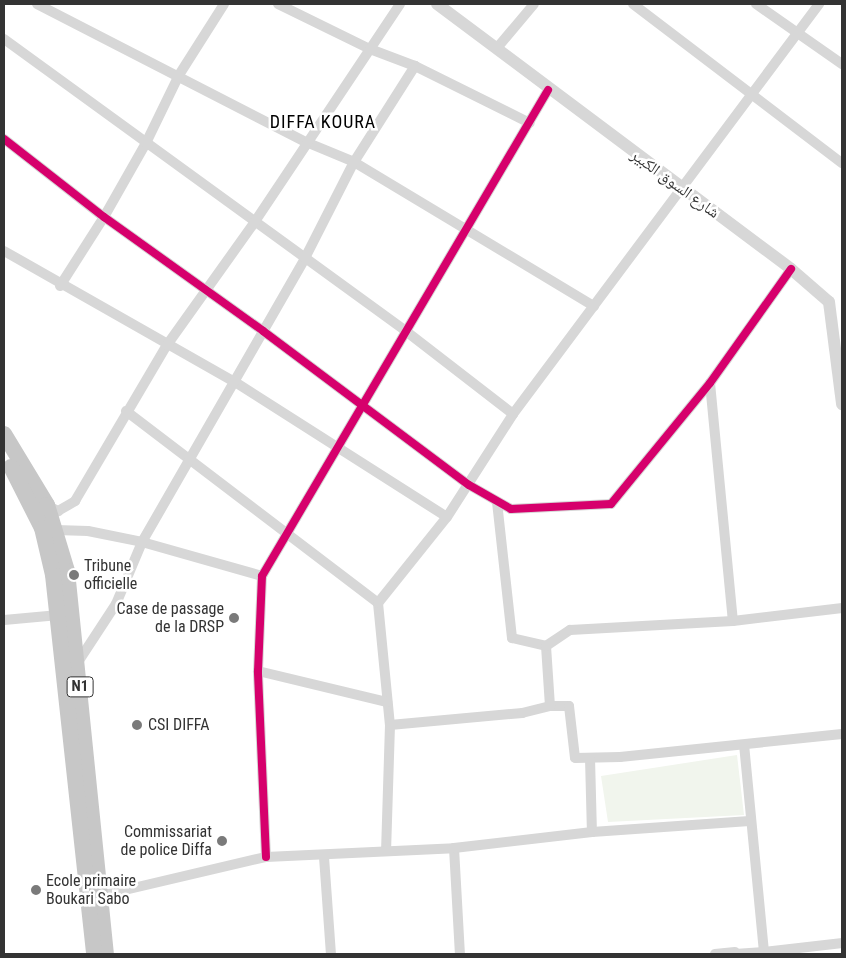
<!DOCTYPE html>
<html>
<head>
<meta charset="utf-8">
<style>
  body { margin:0 }
  #map { position:relative; width:846px; height:958px; overflow:hidden; background:#fff; font-family:"Roboto Condensed","Noto Naskh Arabic",sans-serif }
  div>[style] { position:absolute }
  [style*='--x'] { left:calc(var(--x)*1px); top:calc(var(--y)*1px); width:calc(var(--w)*1px); rotate:calc(var(--a)*1deg) }
  .green>* { inset:0; background:#f1f5ed }
  .minor>* { height:10px; margin:-5px; padding:0 5px; transform-origin:5px; border-radius:5px; background:#d7d7d7 }
  .tertiary>* { height:12px; margin:-6px; padding:0 6px; transform-origin:6px; border-radius:6px; background:#d7d7d7 }
  .trunk>* { height:16px; margin:-8px; padding:0 8px; transform-origin:8px; border-radius:8px; background:#c7c7c7 }
  .cycleway>* { height:8px; margin:-4px; padding:0 4px; transform-origin:4px; border-radius:4px; background:#d6006c }
  .dots>* { width:14px; height:14px; translate:-50% -50%; box-sizing:border-box; border:2px solid #fff; border-radius:50% }
  span { translate:-50% -50%; white-space:nowrap; text-align:center; line-height:1.15; -webkit-text-stroke:5px #fff; paint-order:stroke }
  .shield-label span { padding:1px 4px; background:#fff; border:1px solid; border-radius:4px; -webkit-text-stroke-width:0 }
  .shield-label { font-size:15px; color:#333; font-weight:700 }
  .street-label { font-size:16px; color:#333 }
  .poi-label { font-size:16px; color:#333 }
  .left { translate:0 -50%; text-align:left }
  .right { translate:-100% -50%; text-align:right }
  .neighbourhood-label { font-size:18px; color:#000; letter-spacing:1px }
  .frame { position:absolute; inset:0; border:5px solid #333; pointer-events:none }
</style>
</head>
<body>
<div id="map">
  <div class="green">
    <div style="clip-path:polygon(737px 755px,744px 815px,608px 822px,601px 776px)"></div>
  </div>
  <div class="minor">
    <div style="--x:37;--y:4;--w:302;--a:27.2"></div>
    <div style="--x:306;--y:142;--w:52;--a:22.6"></div>
    <div style="--x:354;--y:162;--w:280;--a:31"></div>
    <div style="--x:278;--y:4;--w:102;--a:26.1"></div>
    <div style="--x:370;--y:49;--w:48;--a:20.7"></div>
    <div style="--x:415;--y:66;--w:128;--a:26.4"></div>
    <div style="--x:633;--y:4;--w:263;--a:37.3"></div>
    <div style="--x:756;--y:4;--w:105;--a:34.9"></div>
    <div style="--x:4;--y:39;--w:498;--a:36"></div>
    <div style="--x:407;--y:332;--w:134;--a:37.7"></div>
    <div style="--x:497;--y:48;--w:57;--a:-49.9"></div>
    <div style="--x:4;--y:139;--w:127;--a:38"></div>
    <div style="--x:104;--y:217;--w:196;--a:35.6"></div>
    <div style="--x:263;--y:331;--w:257;--a:36.8"></div>
    <div style="--x:469;--y:485;--w:48;--a:29.7"></div>
    <div style="--x:511;--y:509;--w:100;--a:-2.9"></div>
    <div style="--x:611;--y:504;--w:156;--a:-50.7"></div>
    <div style="--x:710;--y:383;--w:140;--a:-54.6"></div>
    <div style="--x:4;--y:251;--w:266;--a:29.6"></div>
    <div style="--x:235;--y:382;--w:251;--a:32.5"></div>
    <div style="--x:60;--y:286;--w:82;--a:-57.5"></div>
    <div style="--x:104;--y:217;--w:85;--a:-60.4"></div>
    <div style="--x:146;--y:143;--w:76;--a:-64.1"></div>
    <div style="--x:179;--y:75;--w:84;--a:-57.6"></div>
    <div style="--x:710;--y:383;--w:239;--a:84.5"></div>
    <div style="--x:126;--y:411;--w:317;--a:37.3"></div>
    <div style="--x:378;--y:603;--w:123;--a:84.4"></div>
    <div style="--x:390;--y:725;--w:124;--a:91.8"></div>
    <div style="--x:497;--y:502;--w:137;--a:83.7"></div>
    <div style="--x:512;--y:638;--w:35;--a:13"></div>
    <div style="--x:546;--y:646;--w:60;--a:86.2"></div>
    <div style="--x:550;--y:706;--w:19;--a:0"></div>
    <div style="--x:569;--y:706;--w:52;--a:83.4"></div>
    <div style="--x:575;--y:758;--w:45;--a:-1.3"></div>
    <div style="--x:620;--y:757;--w:223;--a:-5.9"></div>
    <div style="--x:47;--y:505;--w:13;--a:29"></div>
    <div style="--x:58;--y:511;--w:20;--a:-30"></div>
    <div style="--x:75;--y:501;--w:181;--a:-59.5"></div>
    <div style="--x:167;--y:345;--w:150;--a:-54.5"></div>
    <div style="--x:254;--y:223;--w:263;--a:-56.3"></div>
    <div style="--x:56;--y:530;--w:32;--a:2"></div>
    <div style="--x:88;--y:531;--w:55;--a:11.5"></div>
    <div style="--x:142;--y:542;--w:125;--a:15.8"></div>
    <div style="--x:378;--y:603;--w:110;--a:-51.3"></div>
    <div style="--x:447;--y:517;--w:122;--a:-57.3"></div>
    <div style="--x:513;--y:414;--w:512;--a:-53.26"></div>
    <div style="--x:4;--y:620;--w:55;--a:-5.2"></div>
    <div style="--x:546;--y:646;--w:29;--a:-34"></div>
    <div style="--x:570;--y:630;--w:163;--a:-3.2"></div>
    <div style="--x:733;--y:621;--w:110;--a:-6.8"></div>
    <div style="--x:78;--y:662;--w:69;--a:-56.8"></div>
    <div style="--x:116;--y:604;--w:67;--a:-67.2"></div>
    <div style="--x:142;--y:542;--w:327;--a:-60.1"></div>
    <div style="--x:305;--y:258;--w:108;--a:-63"></div>
    <div style="--x:354;--y:162;--w:114;--a:-57.6"></div>
    <div style="--x:258;--y:671;--w:133;--a:13.5"></div>
    <div style="--x:390;--y:725;--w:133;--a:-5.2"></div>
    <div style="--x:522;--y:713;--w:29;--a:-14"></div>
    <div style="--x:590;--y:758;--w:74;--a:88.5"></div>
    <div style="--x:454;--y:848;--w:106;--a:86.8"></div>
    <div style="--x:266;--y:857;--w:186;--a:-92.5"></div>
    <div style="--x:258;--y:671;--w:95;--a:-87.6"></div>
    <div style="--x:262;--y:576;--w:564;--a:-59.52"></div>
    <div style="--x:324;--y:857;--w:97;--a:85.9"></div>
    <div style="--x:95;--y:897;--w:176;--a:-13.2"></div>
    <div style="--x:266;--y:857;--w:188;--a:-2.7"></div>
    <div style="--x:454;--y:848;--w:139;--a:-6.6"></div>
    <div style="--x:592;--y:832;--w:158;--a:-4"></div>
    <div style="--x:764;--y:952;--w:79;--a:-6.6"></div>
    <div style="--x:715;--y:954;--w:20;--a:-6"></div>
    <div style="--x:735;--y:954;--w:29;--a:-4"></div>
    <div style="--x:764;--y:952;--w:208;--a:-95.5"></div>
  </div>
  <div class="tertiary">
    <div style="--x:437;--y:4;--w:442;--a:36.8"></div>
    <div style="--x:791;--y:269;--w:50;--a:41"></div>
    <div style="--x:829;--y:302;--w:103;--a:82.7"></div>
  </div>
  <div class="trunk">
    <div style="--x:4;--y:434;--w:83;--a:58.8"></div>
    <div style="--x:47;--y:505;--w:69;--a:73.1"></div>
    <div style="--x:67;--y:571;--w:385;--a:84.2"></div>
    <div style="--x:11;--y:467;--w:68;--a:63.1"></div>
    <div style="--x:42;--y:528;--w:48;--a:76.8"></div>
    <div style="--x:53;--y:575;--w:381;--a:83.8"></div>
  </div>
  <div class="cycleway">
    <div style="--x:4;--y:139;--w:127;--a:38"></div>
    <div style="--x:104;--y:217;--w:196;--a:35.6"></div>
    <div style="--x:263;--y:331;--w:257;--a:36.8"></div>
    <div style="--x:469;--y:485;--w:48;--a:29.7"></div>
    <div style="--x:511;--y:509;--w:100;--a:-2.9"></div>
    <div style="--x:611;--y:504;--w:156;--a:-50.7"></div>
    <div style="--x:710;--y:383;--w:140;--a:-54.6"></div>
    <div style="--x:266;--y:857;--w:186;--a:-92.5"></div>
    <div style="--x:258;--y:671;--w:95;--a:-87.6"></div>
    <div style="--x:262;--y:576;--w:564;--a:-59.52"></div>
  </div>
  <div class="dots">
    <div style="left:74px;top:575px;background:#7a7a7a"></div>
    <div style="left:234px;top:618px;background:#7a7a7a"></div>
    <div style="left:137px;top:725px;background:#7a7a7a"></div>
    <div style="left:222px;top:841px;background:#7a7a7a"></div>
    <div style="left:36px;top:890px;background:#7a7a7a"></div>
  </div>
  <div class="shield-label">
    <span style="left:80px;top:687px">N1</span>
  </div>
  <div class="street-label">
    <span style="left:675px;top:184px;rotate:36deg">شارع السوق الكبير</span>
  </div>
  <div class="poi-label">
    <span class="left" style="left:84px;top:575px">Tribune<br>officielle</span>
    <span class="right" style="left:224px;top:618px">Case de passage<br>de la DRSP</span>
    <span class="left" style="left:148px;top:725px">CSI DIFFA</span>
    <span class="right" style="left:212px;top:841px">Commissariat<br>de police Diffa</span>
    <span class="left" style="left:46px;top:890px">Ecole primaire<br>Boukari Sabo</span>
  </div>
  <div class="neighbourhood-label">
    <span style="left:323px;top:122px">DIFFA KOURA</span>
  </div>
  <div class="frame"></div>
</div>
</body>
</html>
